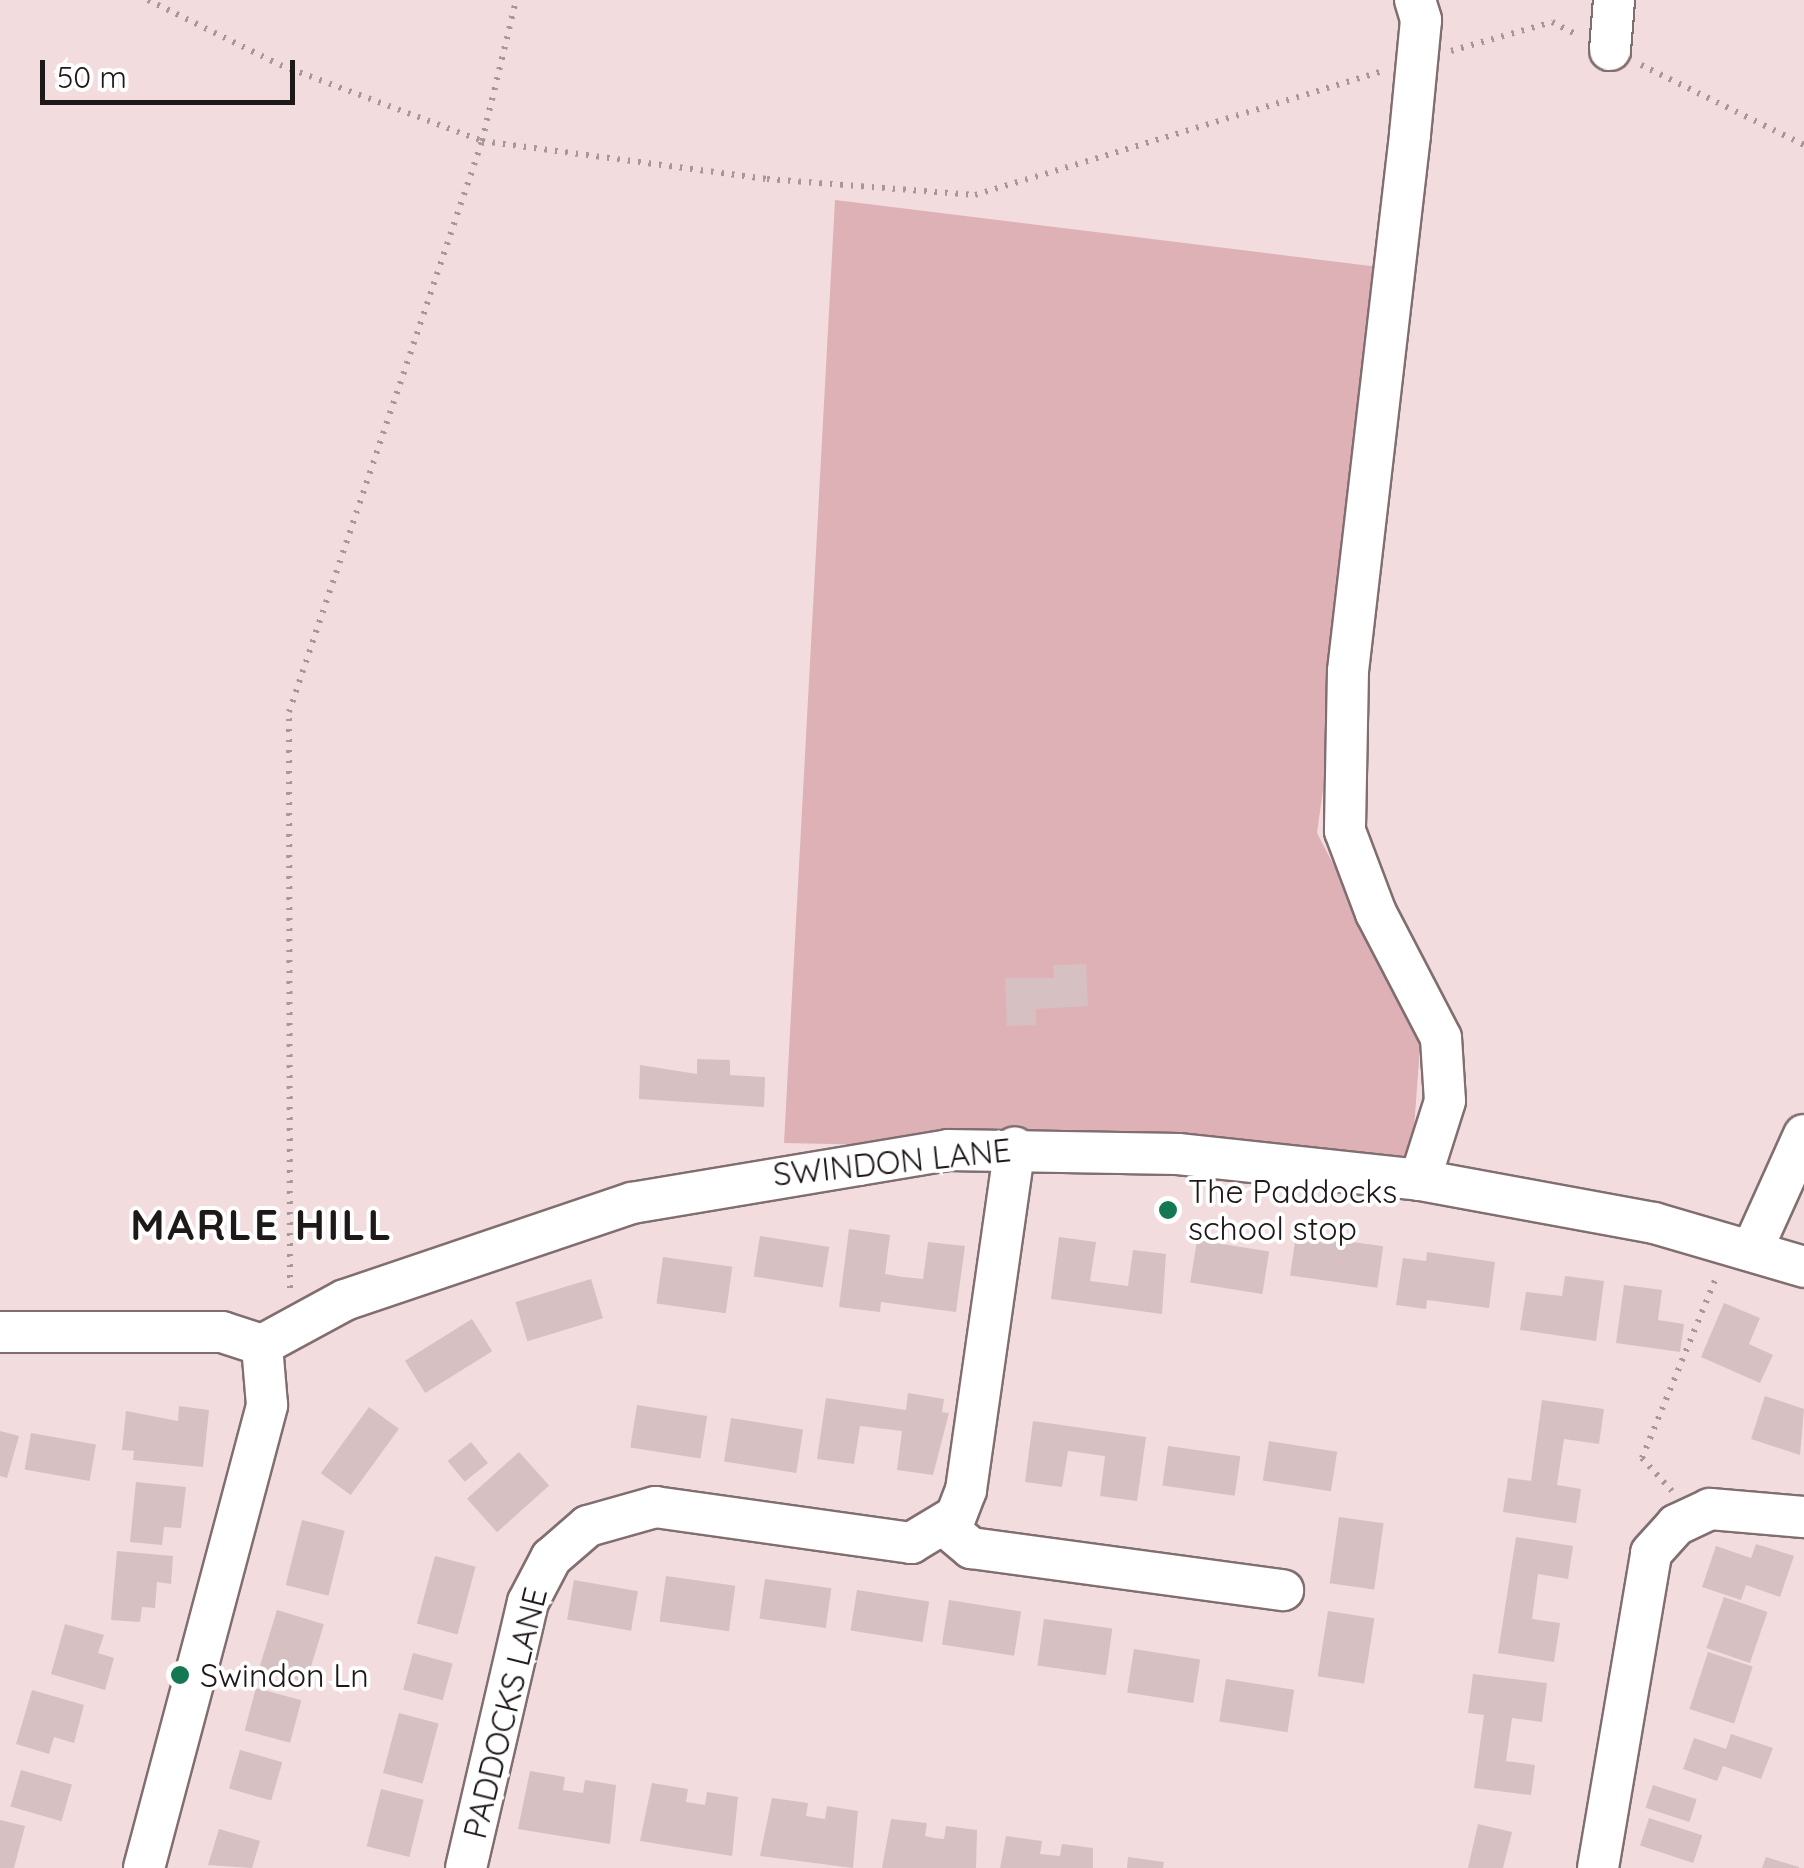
<!DOCTYPE html>
<html>
<head>
<meta charset="utf-8">
<style>
  body { margin:0 }
  #map { position:relative; width:1804px; height:1868px; overflow:hidden; background:#f2dcde; font-family:Quicksand,sans-serif }
  div>[style] { position:absolute }
  [style*='--x'] { left:calc(var(--x)*1px); top:calc(var(--y)*1px); width:calc(var(--w)*1px); rotate:calc(var(--a)*1deg) }
  .green>* { inset:0; background:#ddb1b6 }
  .building>* { inset:0; background:#d6c0c2; transform-origin:0 0 }
  .path>* { height:6px; margin-top:-3px; transform-origin:0; background:repeating-linear-gradient(90deg,#a89798 0 2.5px,transparent 0 10.5px) }
  .roads { filter:drop-shadow(2px 0 #816e70) drop-shadow(-2px 0 #816e70) drop-shadow(0 2px #816e70) drop-shadow(0 -2px #816e70) }
  .minor>* { height:40px; margin:-20px; padding:0 20px; transform-origin:20px; border-radius:20px; background:#fff }
  .dots>* { width:28px; height:28px; translate:-50% -50%; box-sizing:border-box; border:5px solid #fff; border-radius:50% }
  span { translate:-50% -50%; white-space:nowrap; text-align:center; line-height:1.15; -webkit-text-stroke:8px #fff; paint-order:stroke }
  .street-label { font-size:32px; color:#1f1818 }
  .poi-label { font-size:32px; color:#1f1818 }
  .left { translate:0 -50%; text-align:left }
  .district-label { font-size:42px; color:#1f1818; font-weight:700; letter-spacing:2.5px }
  .scale { position:absolute; left:40px; top:60px; width:255px; height:45px; box-sizing:border-box; border:5px solid #1f1818; border-top:0; padding-left:12px; font-size:30px; line-height:35px; white-space:nowrap; color:#1f1818; -webkit-text-stroke:8px #fff; paint-order:stroke }
</style>
</head>
<body>
<div id="map">
  <div class="green">
    <div style="clip-path:polygon(835px 200px,1395px 269px,1317px 833px,1421px 1033px,1412px 1156px,784px 1143px)"></div>
  </div>
  <div class="building">
    <div style="clip-path:polygon(1086px 964px,1088px 1006px,1036px 1009px,1036px 1025px,1007px 1026px,1005px 978px,1054px 978px,1053px 965px)"></div>
    <div style="clip-path:polygon(697px 1059px,730px 1060px,730px 1075px,765px 1077px,764px 1107px,639px 1099px,640px 1065px,697px 1074px)"></div>
    <div style="clip-path:polygon(849px 1229px,890px 1235px,885px 1274px,903px 1277px,923px 1279px,928px 1242px,965px 1246px,956px 1312px,881px 1302px,880px 1312px,839px 1307px)"></div>
    <div style="left:1296px;top:1234px;width:88px;height:42px;rotate:8deg"></div>
    <div style="left:760px;top:1236px;width:70px;height:41px;rotate:9deg"></div>
    <div style="clip-path:polygon(1059px 1237px,1096px 1242px,1090px 1281px,1128px 1286px,1133px 1250px,1166px 1254px,1162px 1314px,1051px 1299px)"></div>
    <div style="left:1197px;top:1240px;width:73px;height:43px;rotate:9deg"></div>
    <div style="clip-path:polygon(1427px 1252px,1495px 1262px,1489px 1308px,1427px 1300px,1426px 1309px,1396px 1305px,1403px 1258px,1426px 1261px)"></div>
    <div style="left:663px;top:1257px;width:70px;height:47px;rotate:8deg"></div>
    <div style="clip-path:polygon(1565px 1276px,1604px 1281px,1596px 1341px,1520px 1330px,1526px 1292px,1562px 1296px)"></div>
    <div style="left:591px;top:1279px;width:41px;height:79px;rotate:73deg"></div>
    <div style="clip-path:polygon(1624px 1285px,1662px 1290px,1658px 1320px,1684px 1324px,1680px 1352px,1616px 1343px)"></div>
    <div style="clip-path:polygon(1724px 1303px,1760px 1318px,1749px 1344px,1773px 1355px,1760px 1383px,1701px 1357px)"></div>
    <div style="left:472px;top:1319px;width:38px;height:79px;rotate:58deg"></div>
    <div style="clip-path:polygon(908px 1393px,944px 1399px,942px 1412px,949px 1413px,933px 1475px,897px 1470px,902px 1431px,860px 1426px,854px 1464px,817px 1459px,826px 1398px,906px 1410px)"></div>
    <div style="clip-path:polygon(1765px 1396px,1804px 1409px,1800px 1455px,1751px 1439px)"></div>
    <div style="clip-path:polygon(1542px 1400px,1604px 1409px,1599px 1444px,1564px 1439px,1557px 1485px,1581px 1489px,1576px 1523px,1503px 1512px,1508px 1478px,1531px 1481px)"></div>
    <div style="left:637px;top:1405px;width:71px;height:43px;rotate:9deg"></div>
    <div style="clip-path:polygon(179px 1406px,209px 1410px,203px 1467px,133px 1460px,134px 1451px,122px 1450px,126px 1411px,178px 1421px)"></div>
    <div style="left:369px;top:1407px;width:37px;height:82px;rotate:36deg"></div>
    <div style="left:731px;top:1418px;width:73px;height:44px;rotate:9deg"></div>
    <div style="clip-path:polygon(1033px 1421px,1146px 1437px,1137px 1501px,1100px 1496px,1105px 1456px,1068px 1451px,1062px 1487px,1025px 1482px)"></div>
    <div style="clip-path:polygon(0 1431px,19px 1436px,7px 1478px,0 1476px)"></div>
    <div style="left:31px;top:1433px;width:66px;height:37px;rotate:10deg"></div>
    <div style="left:1269px;top:1441px;width:69px;height:40px;rotate:9deg"></div>
    <div style="left:471px;top:1442px;width:27px;height:30px;rotate:51deg"></div>
    <div style="left:1168px;top:1446px;width:73px;height:40px;rotate:8deg"></div>
    <div style="left:519px;top:1452px;width:45px;height:70px;rotate:48deg"></div>
    <div style="clip-path:polygon(136px 1482px,186px 1487px,181px 1528px,164px 1527px,162px 1545px,130px 1542px)"></div>
    <div style="left:1339px;top:1517px;width:45px;height:67px;rotate:8deg"></div>
    <div style="left:302px;top:1520px;width:44px;height:67px;rotate:14deg"></div>
    <div style="clip-path:polygon(1516px 1537px,1573px 1546px,1568px 1579px,1538px 1574px,1532px 1619px,1560px 1623px,1554px 1662px,1498px 1653px)"></div>
    <div style="clip-path:polygon(1756px 1544px,1794px 1556px,1780px 1597px,1746px 1585px,1741px 1600px,1702px 1587px,1716px 1546px,1751px 1558px)"></div>
    <div style="clip-path:polygon(117px 1551px,173px 1556px,171px 1584px,157px 1582px,155px 1608px,142px 1607px,140px 1622px,111px 1620px)"></div>
    <div style="left:435px;top:1556px;width:42px;height:70px;rotate:15deg"></div>
    <div style="left:666px;top:1576px;width:70px;height:46px;rotate:8deg"></div>
    <div style="left:765px;top:1579px;width:67px;height:40px;rotate:8deg"></div>
    <div style="left:574px;top:1580px;width:65px;height:40px;rotate:10deg"></div>
    <div style="left:857px;top:1590px;width:73px;height:41px;rotate:9deg"></div>
    <div style="left:1724px;top:1597px;width:46px;height:54px;rotate:19deg"></div>
    <div style="left:949px;top:1600px;width:73px;height:45px;rotate:9deg"></div>
    <div style="left:277px;top:1610px;width:49px;height:61px;rotate:17deg"></div>
    <div style="left:1328px;top:1611px;width:47px;height:66px;rotate:9deg"></div>
    <div style="left:1044px;top:1619px;width:69px;height:47px;rotate:8deg"></div>
    <div style="clip-path:polygon(65px 1624px,104px 1635px,98px 1653px,114px 1658px,105px 1690px,51px 1674px)"></div>
    <div style="left:1134px;top:1649px;width:67px;height:44px;rotate:9deg"></div>
    <div style="left:1708px;top:1652px;width:47px;height:60px;rotate:18deg"></div>
    <div style="left:413px;top:1653px;width:41px;height:38px;rotate:15deg"></div>
    <div style="clip-path:polygon(1473px 1674px,1547px 1683px,1542px 1722px,1512px 1718px,1506px 1761px,1535px 1765px,1531px 1795px,1474px 1788px,1484px 1715px,1468px 1713px)"></div>
    <div style="left:1226px;top:1679px;width:69px;height:43px;rotate:9deg"></div>
    <div style="left:256px;top:1688px;width:47px;height:44px;rotate:15deg"></div>
    <div style="clip-path:polygon(32px 1690px,84px 1705px,74px 1743px,54px 1737px,49px 1754px,16px 1744px)"></div>
    <div style="left:399px;top:1713px;width:41px;height:62px;rotate:15deg"></div>
    <div style="clip-path:polygon(1731px 1734px,1773px 1748px,1761px 1779px,1723px 1766px,1717px 1781px,1683px 1769px,1694px 1738px,1726px 1749px)"></div>
    <div style="left:240px;top:1750px;width:44px;height:40px;rotate:16deg"></div>
    <div style="left:21px;top:1770px;width:53px;height:38px;rotate:16deg"></div>
    <div style="clip-path:polygon(530px 1771px,565px 1777px,563px 1790px,583px 1793px,585px 1780px,616px 1785px,610px 1844px,518px 1829px)"></div>
    <div style="clip-path:polygon(652px 1783px,688px 1789px,686px 1802px,705px 1805px,707px 1792px,738px 1797px,732px 1856px,640px 1841px)"></div>
    <div style="left:1653px;top:1785px;width:46px;height:24px;rotate:18deg"></div>
    <div style="left:381px;top:1789px;width:44px;height:59px;rotate:14deg"></div>
    <div style="clip-path:polygon(772px 1798px,808px 1803px,806px 1816px,825px 1819px,827px 1806px,858px 1811px,853px 1868px,760px 1856px)"></div>
    <div style="left:1649px;top:1818px;width:56px;height:29px;rotate:18deg"></div>
    <div style="clip-path:polygon(891px 1819px,927px 1823px,925px 1836px,934px 1838px,944px 1839px,946px 1826px,977px 1830px,976px 1868px,882px 1868px)"></div>
    <div style="clip-path:polygon(0 1820px,25px 1826px,14px 1868px,0 1868px)"></div>
    <div style="clip-path:polygon(1478px 1824px,1512px 1832px,1503px 1868px,1468px 1868px)"></div>
    <div style="clip-path:polygon(219px 1829px,260px 1841px,252px 1868px,208px 1865px)"></div>
    <div style="clip-path:polygon(1006px 1836px,1042px 1841px,1040px 1854px,1060px 1856px,1062px 1844px,1093px 1848px,1093px 1868px,1000px 1868px)"></div>
    <div style="clip-path:polygon(1128px 1857px,1164px 1862px,1163px 1868px,1127px 1868px)"></div>
    <div style="clip-path:polygon(1766px 1857px,1799px 1867px,1799px 1868px,1762px 1868px)"></div>
  </div>
  <div class="path">
    <div style="--x:148;--y:0;--w:147;--a:26.2"></div>
    <div style="--x:280;--y:65;--w:216;--a:20.6"></div>
    <div style="--x:482;--y:141;--w:288;--a:7.6"></div>
    <div style="--x:767;--y:179;--w:209;--a:4.4"></div>
    <div style="--x:975;--y:195;--w:424;--a:-16.9"></div>
    <div style="--x:1451;--y:51;--w:105;--a:-16"></div>
    <div style="--x:1552;--y:22;--w:27;--a:27"></div>
    <div style="--x:1641;--y:65;--w:182;--a:26.1"></div>
    <div style="--x:290;--y:1288;--w:576;--a:-90.1"></div>
    <div style="--x:289;--y:712;--w:603;--a:-71.32"></div>
    <div style="--x:482;--y:141;--w:145;--a:-76.4"></div>
    <div style="--x:1672;--y:1491;--w:45;--a:-132.3"></div>
    <div style="--x:1642;--y:1458;--w:198;--a:-67.7"></div>
  </div>
  <div class="roads">
    <div class="minor">
      <div style="--x:1415;--y:0;--w:21;--a:73"></div>
      <div style="--x:1421;--y:20;--w:116;--a:95.5"></div>
      <div style="--x:1410;--y:135;--w:540;--a:96.6"></div>
      <div style="--x:1348;--y:671;--w:160;--a:91.1"></div>
      <div style="--x:1345;--y:831;--w:88;--a:69.3"></div>
      <div style="--x:1376;--y:913;--w:141;--a:62.5"></div>
      <div style="--x:1441;--y:1038;--w:63;--a:86.4"></div>
      <div style="--x:1445;--y:1101;--w:83;--a:107.6"></div>
      <div style="--x:1610;--y:50;--w:50;--a:-85.4"></div>
      <div style="--x:1752;--y:1250;--w:126;--a:-65.7"></div>
      <div style="--x:0;--y:1332;--w:222;--a:0"></div>
      <div style="--x:222;--y:1332;--w:42;--a:18"></div>
      <div style="--x:262;--y:1345;--w:94;--a:-28.5"></div>
      <div style="--x:345;--y:1300;--w:303;--a:-18.7"></div>
      <div style="--x:632;--y:1203;--w:320;--a:-9.5"></div>
      <div style="--x:948;--y:1150;--w:230;--a:1"></div>
      <div style="--x:1178;--y:1154;--w:243;--a:6.1"></div>
      <div style="--x:1420;--y:1180;--w:238;--a:10.4"></div>
      <div style="--x:1654;--y:1223;--w:156;--a:16.3"></div>
      <div style="--x:946;--y:1527;--w:33;--a:40"></div>
      <div style="--x:971;--y:1548;--w:315;--a:7.7"></div>
      <div style="--x:144;--y:1868;--w:479;--a:-75.1"></div>
      <div style="--x:267;--y:1405;--w:60;--a:-94.8"></div>
      <div style="--x:466;--y:1868;--w:273;--a:-76.9"></div>
      <div style="--x:528;--y:1602;--w:50;--a:-62.4"></div>
      <div style="--x:551;--y:1558;--w:49;--a:-40.9"></div>
      <div style="--x:588;--y:1526;--w:70;--a:-15.8"></div>
      <div style="--x:655;--y:1507;--w:259;--a:8"></div>
      <div style="--x:911;--y:1543;--w:52;--a:-31"></div>
      <div style="--x:956;--y:1516;--w:28;--a:-69"></div>
      <div style="--x:966;--y:1490;--w:346;--a:-81.9"></div>
      <div style="--x:1598;--y:1868;--w:319;--a:-80.4"></div>
      <div style="--x:1651;--y:1553;--w:38;--a:-48"></div>
      <div style="--x:1676;--y:1525;--w:38;--a:-25"></div>
      <div style="--x:1710;--y:1509;--w:94;--a:4.9"></div>
    </div>
  </div>
  <div class="dots">
    <div style="left:1168px;top:1210px;background:#147952"></div>
    <div style="left:180px;top:1675px;background:#147952"></div>
  </div>
  <div class="street-label">
    <span style="left:892px;top:1162px;rotate:-6deg">SWINDON LANE</span>
    <span style="left:505px;top:1713px;rotate:-76deg">PADDOCKS LANE</span>
  </div>
  <div class="poi-label">
    <span class="left" style="left:1188px;top:1210px">The Paddocks<br>school stop</span>
    <span class="left" style="left:200px;top:1675px">Swindon Ln</span>
  </div>
  <div class="district-label">
    <span style="left:262px;top:1225px">MARLE HILL</span>
  </div>
  <div class="scale">50 m</div>
</div>
</body>
</html>
